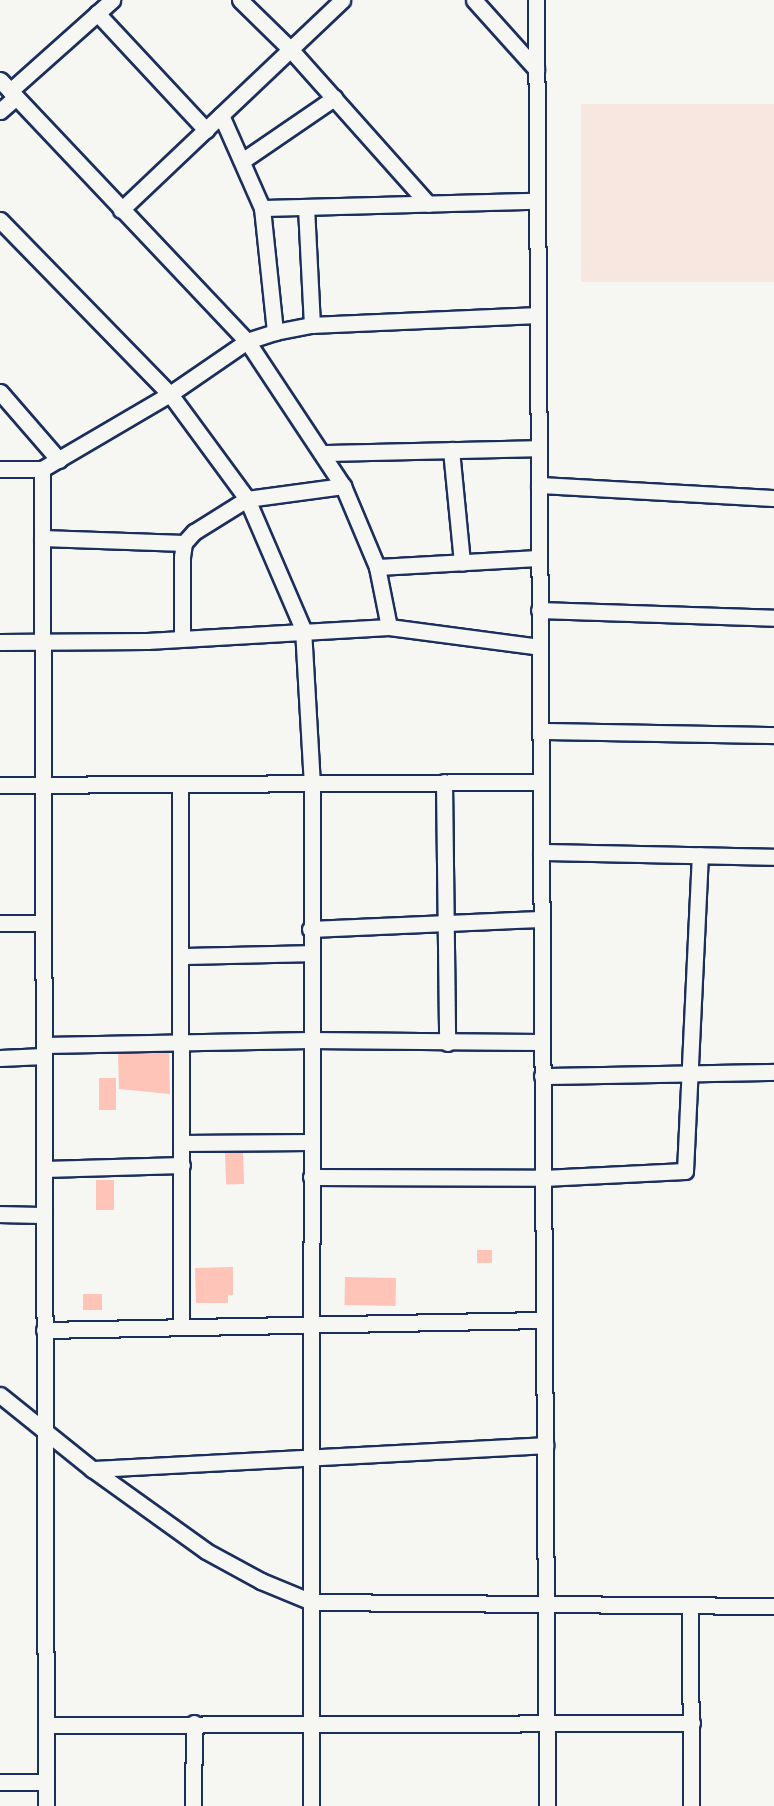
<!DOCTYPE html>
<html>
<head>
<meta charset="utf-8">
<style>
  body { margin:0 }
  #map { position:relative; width:774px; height:1806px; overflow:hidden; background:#f6f6f2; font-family:Pangolin,sans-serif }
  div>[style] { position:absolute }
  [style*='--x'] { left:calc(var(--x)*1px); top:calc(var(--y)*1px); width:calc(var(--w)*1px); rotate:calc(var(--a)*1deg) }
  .built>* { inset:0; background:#f8e7e0; transform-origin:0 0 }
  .building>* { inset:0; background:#fec4b7; transform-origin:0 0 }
  .roads { filter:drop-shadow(2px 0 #1b2f5e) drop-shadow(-2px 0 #1b2f5e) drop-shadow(0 2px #1b2f5e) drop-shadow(0 -2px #1b2f5e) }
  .street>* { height:15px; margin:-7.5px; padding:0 7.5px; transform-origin:7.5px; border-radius:7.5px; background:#f6f6f2 }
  span { translate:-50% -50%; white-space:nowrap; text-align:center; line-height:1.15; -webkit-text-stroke:6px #f6f6f2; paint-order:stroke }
</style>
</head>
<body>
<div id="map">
  <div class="built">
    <div style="left:581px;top:104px;width:193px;height:178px"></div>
  </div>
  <div class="building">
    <div style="clip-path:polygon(169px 1052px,170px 1094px,119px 1089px,118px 1053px)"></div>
    <div style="left:99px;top:1078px;width:17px;height:32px"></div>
    <div style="left:243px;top:1152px;width:32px;height:18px;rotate:88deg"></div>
    <div style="left:96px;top:1180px;width:18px;height:30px"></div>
    <div style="left:477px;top:1250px;width:15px;height:13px"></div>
    <div style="clip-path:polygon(233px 1267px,233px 1295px,228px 1295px,228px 1303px,196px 1303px,195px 1268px)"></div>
    <div style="left:345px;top:1277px;width:51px;height:28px;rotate:1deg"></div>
    <div style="left:83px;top:1294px;width:19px;height:16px"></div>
  </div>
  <div class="roads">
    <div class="street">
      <div style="--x:240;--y:0;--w:71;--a:44.4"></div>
      <div style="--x:291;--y:50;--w:206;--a:48.3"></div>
      <div style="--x:474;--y:0;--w:93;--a:48.1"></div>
      <div style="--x:536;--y:0;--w:1806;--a:89.65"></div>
      <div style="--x:97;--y:13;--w:160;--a:47"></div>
      <div style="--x:0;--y:80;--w:359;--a:46.6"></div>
      <div style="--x:247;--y:341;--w:174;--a:56.5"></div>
      <div style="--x:343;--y:486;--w:88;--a:67.2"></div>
      <div style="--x:377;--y:567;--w:61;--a:78.7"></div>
      <div style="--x:389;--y:627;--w:152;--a:7.5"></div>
      <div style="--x:10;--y:91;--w:137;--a:-41.7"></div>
      <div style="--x:0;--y:111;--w:21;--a:-41"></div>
      <div style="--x:221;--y:115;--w:102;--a:66.2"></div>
      <div style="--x:262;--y:208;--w:125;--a:84"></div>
      <div style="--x:242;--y:161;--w:112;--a:-34.4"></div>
      <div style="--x:306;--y:207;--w:118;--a:87.1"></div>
      <div style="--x:262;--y:208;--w:275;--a:-1.5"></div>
      <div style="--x:121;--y:210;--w:305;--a:-43.5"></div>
      <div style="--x:0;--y:220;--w:243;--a:45.7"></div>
      <div style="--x:170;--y:394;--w:130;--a:53.7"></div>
      <div style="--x:247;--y:499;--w:142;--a:66.7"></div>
      <div style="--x:303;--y:629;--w:154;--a:86.7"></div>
      <div style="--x:312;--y:783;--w:1023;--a:90.06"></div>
      <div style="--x:0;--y:392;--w:90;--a:49.1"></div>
      <div style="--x:451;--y:450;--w:113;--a:84.4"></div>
      <div style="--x:323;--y:453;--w:215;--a:-1.3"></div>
      <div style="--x:0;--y:469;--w:42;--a:0"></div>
      <div style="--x:42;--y:469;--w:148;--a:-30.4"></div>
      <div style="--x:170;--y:394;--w:93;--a:-34.5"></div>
      <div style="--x:247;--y:341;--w:29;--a:-18"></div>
      <div style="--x:275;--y:332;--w:38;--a:-11"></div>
      <div style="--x:312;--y:325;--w:225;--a:-2.5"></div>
      <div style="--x:42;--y:469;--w:1337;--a:89.83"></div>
      <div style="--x:539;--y:485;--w:235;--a:3.2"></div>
      <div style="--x:42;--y:538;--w:142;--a:2"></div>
      <div style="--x:377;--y:567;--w:162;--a:-3.2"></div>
      <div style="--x:539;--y:610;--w:235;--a:1.9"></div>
      <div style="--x:182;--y:637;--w:80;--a:-90"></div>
      <div style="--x:182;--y:557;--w:14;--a:-82"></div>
      <div style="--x:184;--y:543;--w:15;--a:-48"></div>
      <div style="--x:194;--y:532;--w:62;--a:-31.9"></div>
      <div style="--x:247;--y:499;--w:97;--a:-7.7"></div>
      <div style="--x:0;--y:642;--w:147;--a:-0.4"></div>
      <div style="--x:147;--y:641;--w:242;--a:-3.3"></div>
      <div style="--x:540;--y:731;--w:234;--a:1"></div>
      <div style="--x:444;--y:782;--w:261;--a:89.3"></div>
      <div style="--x:180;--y:784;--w:543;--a:89.89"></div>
      <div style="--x:0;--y:785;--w:541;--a:-0.32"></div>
      <div style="--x:541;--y:852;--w:233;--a:1.2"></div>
      <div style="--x:0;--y:923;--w:43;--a:0"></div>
      <div style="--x:310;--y:929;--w:231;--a:-2.5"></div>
      <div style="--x:181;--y:956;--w:128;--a:-1.3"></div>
      <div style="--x:44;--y:1045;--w:266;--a:-1.1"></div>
      <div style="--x:310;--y:1040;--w:232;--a:0.5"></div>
      <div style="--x:0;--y:1058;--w:44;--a:-2.6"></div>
      <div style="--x:542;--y:1076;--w:232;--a:-1"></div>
      <div style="--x:182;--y:1143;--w:127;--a:-0.5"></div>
      <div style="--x:44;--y:1169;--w:138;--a:-1.7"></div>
      <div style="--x:311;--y:1177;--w:232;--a:0.2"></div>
      <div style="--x:543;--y:1178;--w:142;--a:-2.8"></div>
      <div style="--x:685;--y:1171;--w:316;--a:-87.3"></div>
      <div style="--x:0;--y:1214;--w:44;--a:1.3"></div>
      <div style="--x:44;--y:1330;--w:500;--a:-1.15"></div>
      <div style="--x:0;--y:1395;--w:118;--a:38.8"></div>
      <div style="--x:92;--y:1469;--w:140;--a:35.7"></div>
      <div style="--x:206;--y:1551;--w:63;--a:28.6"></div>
      <div style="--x:261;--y:1581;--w:55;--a:22.4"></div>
      <div style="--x:312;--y:1602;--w:462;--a:0.5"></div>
      <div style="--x:92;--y:1469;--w:454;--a:-3"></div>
      <div style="--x:690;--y:1605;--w:201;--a:89.7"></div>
      <div style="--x:46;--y:1725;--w:646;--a:-0.18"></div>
      <div style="--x:0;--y:1782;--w:46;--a:0"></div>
      <div style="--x:193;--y:1806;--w:83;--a:-89.3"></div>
    </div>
  </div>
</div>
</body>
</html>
